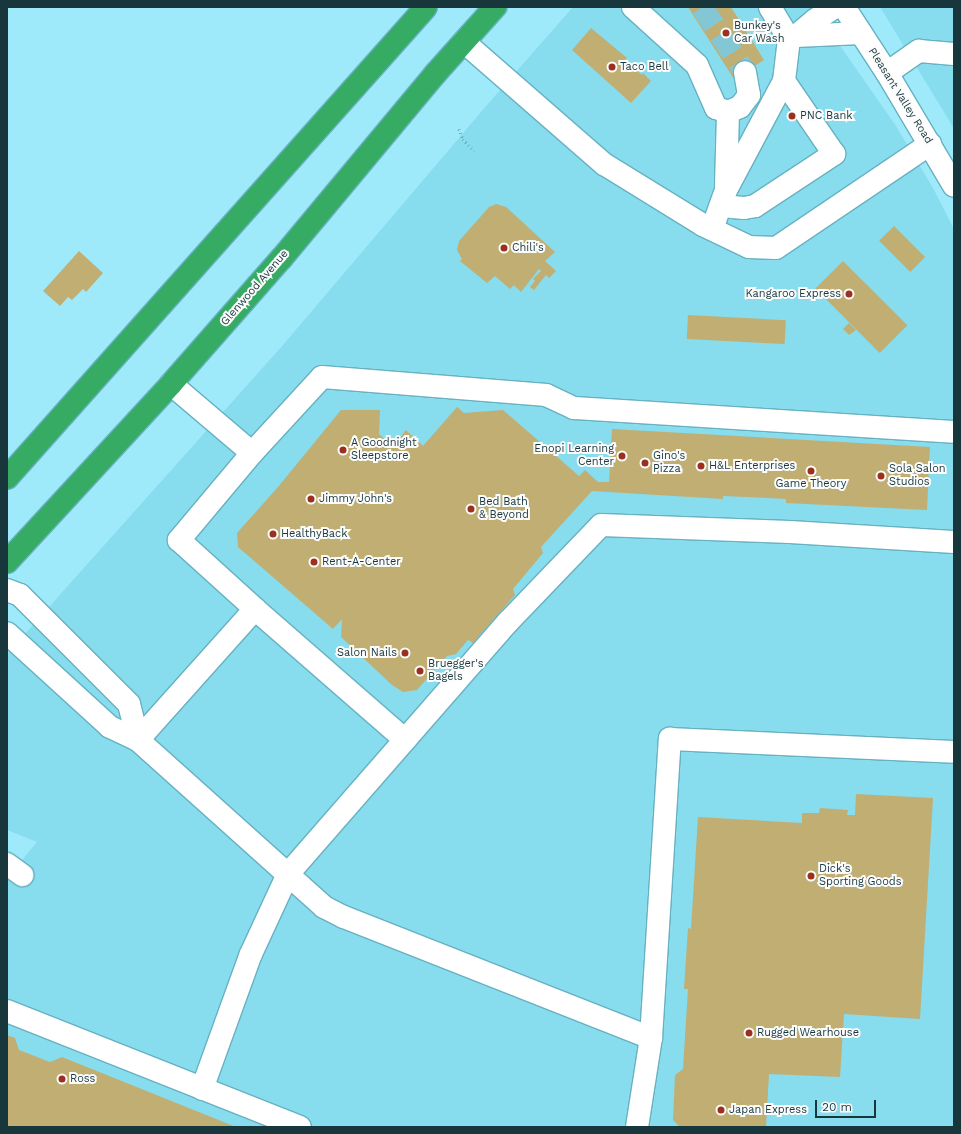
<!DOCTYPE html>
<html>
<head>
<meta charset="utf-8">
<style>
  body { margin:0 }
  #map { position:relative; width:961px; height:1134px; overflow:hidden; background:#9eeafa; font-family:"Work Sans",sans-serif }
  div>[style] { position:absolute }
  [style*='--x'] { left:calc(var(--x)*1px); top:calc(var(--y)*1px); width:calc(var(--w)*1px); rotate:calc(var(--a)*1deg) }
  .built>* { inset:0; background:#87dcee }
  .building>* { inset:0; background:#c1ae73; transform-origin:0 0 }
  .minor-tunnel>* { height:22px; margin-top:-11px; transform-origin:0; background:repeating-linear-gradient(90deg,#83c6d4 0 22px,transparent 0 33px) }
  .path>* { height:2.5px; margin-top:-1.25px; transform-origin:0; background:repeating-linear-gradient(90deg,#6facb9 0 1px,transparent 0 4px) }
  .roads { filter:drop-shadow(1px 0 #67b1c1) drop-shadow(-1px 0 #67b1c1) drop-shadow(0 1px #67b1c1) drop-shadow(0 -1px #67b1c1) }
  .minor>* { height:22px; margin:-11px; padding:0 11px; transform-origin:11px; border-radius:11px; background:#fff }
  .highway>* { height:22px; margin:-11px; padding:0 11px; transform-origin:11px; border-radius:11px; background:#35ab63 }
  .dots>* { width:11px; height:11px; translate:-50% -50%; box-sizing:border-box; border:2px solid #fcfcfc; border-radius:50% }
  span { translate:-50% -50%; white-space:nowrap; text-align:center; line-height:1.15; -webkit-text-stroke:4px #fcfcfc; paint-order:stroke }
  .poi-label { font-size:11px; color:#17373d }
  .left { translate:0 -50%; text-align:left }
  .right { translate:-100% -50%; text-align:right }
  .street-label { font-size:11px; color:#17373d }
  .frame { position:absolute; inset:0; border:8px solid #17373d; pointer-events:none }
  .scale { position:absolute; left:815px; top:1100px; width:61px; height:18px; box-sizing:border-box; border:2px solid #17373d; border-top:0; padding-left:5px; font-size:12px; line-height:14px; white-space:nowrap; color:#17373d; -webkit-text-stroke:3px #fcfcfc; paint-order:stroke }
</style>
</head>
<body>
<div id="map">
  <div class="built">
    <div style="clip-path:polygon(573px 7px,813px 7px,896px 126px,933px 188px,954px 229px,954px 1127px,7px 1127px,7px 878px,37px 842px,7px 830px,7px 654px,283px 345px,487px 105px)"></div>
    <div style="clip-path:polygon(880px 7px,954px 7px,954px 129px,947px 117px)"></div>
  </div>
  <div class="building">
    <div style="clip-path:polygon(688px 7px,731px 7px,764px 60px,734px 79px)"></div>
    <div style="clip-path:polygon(591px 28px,627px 58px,625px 60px,642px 75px,643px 73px,651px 81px,631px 103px,572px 50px)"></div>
    <div style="clip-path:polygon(496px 204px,506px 207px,555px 252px,545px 261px,556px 271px,549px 278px,546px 275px,534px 290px,530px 287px,535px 281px,533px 279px,541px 271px,539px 269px,521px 292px,514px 285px,510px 289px,495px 276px,487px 283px,460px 261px,462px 259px,457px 250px,459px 241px,489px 207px)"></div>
    <div style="left:894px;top:226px;width:44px;height:21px;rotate:45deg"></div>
    <div style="clip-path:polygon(79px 251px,103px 273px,86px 292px,83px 289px,72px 300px,68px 297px,60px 306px,43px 291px)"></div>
    <div style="left:843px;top:261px;width:91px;height:39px;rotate:45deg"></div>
    <div style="left:688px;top:315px;width:98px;height:24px;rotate:3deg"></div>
    <div style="clip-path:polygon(849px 323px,856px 330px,849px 335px,843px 329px)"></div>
    <div style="clip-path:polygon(457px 407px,464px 413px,503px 410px,579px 476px,585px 470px,598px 482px,609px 482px,612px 429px,930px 447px,927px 510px,786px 503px,786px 499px,767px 498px,723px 496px,723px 499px,592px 491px,541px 547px,543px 553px,513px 589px,515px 595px,473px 643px,468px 640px,456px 654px,447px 656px,417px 690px,403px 692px,392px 685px,341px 637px,342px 619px,333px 629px,238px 547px,237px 533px,278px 487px,341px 410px,380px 410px,379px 434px,393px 447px,406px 430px,423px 446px)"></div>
    <div style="clip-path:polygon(856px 794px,933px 798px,920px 1019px,844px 1014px,840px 1077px,769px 1074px,766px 1127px,680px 1127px,673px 1120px,675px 1075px,683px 1069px,688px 989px,684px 989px,688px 928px,691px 929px,698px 817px,802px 823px,802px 813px,819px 813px,820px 808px,848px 810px,847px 815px,855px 815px)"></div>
    <div style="clip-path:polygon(7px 1035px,15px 1038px,19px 1050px,50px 1062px,62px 1057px,236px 1127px,7px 1127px)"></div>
  </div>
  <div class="minor-tunnel">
    <div style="--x:702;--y:7;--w:78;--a:56.5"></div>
  </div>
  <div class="path">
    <div style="--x:459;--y:129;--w:11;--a:68"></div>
    <div style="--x:463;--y:139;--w:16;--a:47"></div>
  </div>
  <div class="roads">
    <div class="minor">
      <div style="--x:633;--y:7;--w:86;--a:42.2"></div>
      <div style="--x:697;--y:65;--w:47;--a:66.2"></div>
      <div style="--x:716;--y:108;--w:13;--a:18"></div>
      <div style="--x:728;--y:112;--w:13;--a:-23"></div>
      <div style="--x:740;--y:107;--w:15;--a:-53"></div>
      <div style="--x:749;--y:95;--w:23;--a:-100"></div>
      <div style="--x:844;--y:7;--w:79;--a:56.9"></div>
      <div style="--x:887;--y:73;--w:131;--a:59.3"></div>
      <div style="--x:796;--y:36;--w:65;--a:-2.6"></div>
      <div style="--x:791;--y:38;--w:5;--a:-22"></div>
      <div style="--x:796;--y:36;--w:25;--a:-40"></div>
      <div style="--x:815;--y:20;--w:24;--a:-33"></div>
      <div style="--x:464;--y:42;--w:186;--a:41.1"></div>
      <div style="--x:604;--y:164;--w:116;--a:31.6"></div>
      <div style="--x:703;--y:225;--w:51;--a:25.6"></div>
      <div style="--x:749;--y:247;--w:27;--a:2"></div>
      <div style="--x:776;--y:248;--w:186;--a:-34"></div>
      <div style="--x:887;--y:73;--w:39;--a:-35"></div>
      <div style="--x:919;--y:51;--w:35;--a:5"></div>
      <div style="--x:726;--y:185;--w:73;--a:-88.4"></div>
      <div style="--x:721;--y:206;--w:23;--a:5"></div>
      <div style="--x:744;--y:208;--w:11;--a:-10"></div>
      <div style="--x:755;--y:206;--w:95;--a:-33.4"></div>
      <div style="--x:834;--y:154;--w:88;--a:-124.4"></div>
      <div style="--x:712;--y:229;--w:41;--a:-70.3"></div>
      <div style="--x:726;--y:190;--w:123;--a:-62"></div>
      <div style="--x:784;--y:81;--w:42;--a:-83.2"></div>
      <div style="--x:789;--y:39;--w:37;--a:-121"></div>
      <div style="--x:171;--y:384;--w:106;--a:40.4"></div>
      <div style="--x:252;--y:453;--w:114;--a:130"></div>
      <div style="--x:179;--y:540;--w:103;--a:42.2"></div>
      <div style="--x:255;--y:609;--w:199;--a:41.1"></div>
      <div style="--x:252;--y:453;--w:103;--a:-47.4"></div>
      <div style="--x:322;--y:377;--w:225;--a:4.6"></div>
      <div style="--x:546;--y:395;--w:31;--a:25"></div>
      <div style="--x:574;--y:408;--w:381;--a:3.6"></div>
      <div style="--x:7;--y:590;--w:14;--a:21"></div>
      <div style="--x:20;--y:595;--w:154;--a:45"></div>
      <div style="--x:129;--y:704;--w:37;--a:76"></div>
      <div style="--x:138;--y:740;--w:31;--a:-155"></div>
      <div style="--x:110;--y:727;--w:139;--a:-137.6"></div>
      <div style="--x:255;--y:609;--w:176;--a:131.8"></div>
      <div style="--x:138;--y:740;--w:250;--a:41.9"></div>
      <div style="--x:324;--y:907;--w:22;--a:27"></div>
      <div style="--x:344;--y:917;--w:330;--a:21.5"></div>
      <div style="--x:7;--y:864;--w:19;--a:36"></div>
      <div style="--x:7;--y:1011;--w:315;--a:21.6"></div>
      <div style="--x:202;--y:1089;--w:144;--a:-70.1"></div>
      <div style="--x:251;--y:954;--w:88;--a:-65.2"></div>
      <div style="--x:288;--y:874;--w:335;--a:-48.9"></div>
      <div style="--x:508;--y:622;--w:134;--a:-46.2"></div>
      <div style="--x:601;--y:525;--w:189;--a:2.1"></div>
      <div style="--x:790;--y:532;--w:164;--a:3.5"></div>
      <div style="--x:637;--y:1127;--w:90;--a:-81.1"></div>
      <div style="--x:651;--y:1038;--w:300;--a:-86.4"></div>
      <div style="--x:670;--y:739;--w:284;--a:2.6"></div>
    </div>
    <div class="highway">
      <div style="--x:7;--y:478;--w:630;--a:-48.34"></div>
      <div style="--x:7;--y:562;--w:242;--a:-47.3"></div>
      <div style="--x:171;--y:384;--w:167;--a:-48.7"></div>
      <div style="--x:281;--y:259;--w:242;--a:-50.2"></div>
      <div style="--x:436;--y:73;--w:89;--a:-48.2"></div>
    </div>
  </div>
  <div class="dots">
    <div style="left:726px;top:33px;background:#9a301d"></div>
    <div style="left:612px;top:67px;background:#9a301d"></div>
    <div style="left:792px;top:116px;background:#9a301d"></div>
    <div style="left:504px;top:248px;background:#9a301d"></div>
    <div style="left:849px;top:294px;background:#9a301d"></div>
    <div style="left:343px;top:450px;background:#9a301d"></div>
    <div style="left:622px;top:456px;background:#9a301d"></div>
    <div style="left:645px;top:463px;background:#9a301d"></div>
    <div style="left:701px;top:466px;background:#9a301d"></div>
    <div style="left:811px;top:471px;background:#9a301d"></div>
    <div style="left:881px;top:476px;background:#9a301d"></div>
    <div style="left:311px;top:499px;background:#9a301d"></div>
    <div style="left:471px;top:509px;background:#9a301d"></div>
    <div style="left:273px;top:534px;background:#9a301d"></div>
    <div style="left:314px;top:562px;background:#9a301d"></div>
    <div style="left:405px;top:653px;background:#9a301d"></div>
    <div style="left:420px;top:671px;background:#9a301d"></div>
    <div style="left:811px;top:876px;background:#9a301d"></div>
    <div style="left:749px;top:1033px;background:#9a301d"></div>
    <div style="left:62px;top:1079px;background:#9a301d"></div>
    <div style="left:721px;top:1110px;background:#9a301d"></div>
  </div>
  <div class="poi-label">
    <span class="left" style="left:734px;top:33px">Bunkey's<br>Car Wash</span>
    <span class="left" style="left:620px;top:67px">Taco Bell</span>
    <span class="left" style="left:800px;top:116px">PNC Bank</span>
    <span class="left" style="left:512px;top:248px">Chili's</span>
    <span class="right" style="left:841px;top:294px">Kangaroo Express</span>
    <span class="left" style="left:351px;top:450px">A Goodnight<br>Sleepstore</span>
    <span class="right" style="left:614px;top:456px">Enopi Learning<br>Center</span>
    <span class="left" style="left:653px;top:463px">Gino's<br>Pizza</span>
    <span class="left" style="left:709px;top:466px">H&amp;L Enterprises</span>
    <span class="left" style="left:889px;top:476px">Sola Salon<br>Studios</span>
    <span style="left:811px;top:484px">Game Theory</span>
    <span class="left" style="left:319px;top:499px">Jimmy John's</span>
    <span class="left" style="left:479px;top:509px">Bed Bath<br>&amp; Beyond</span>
    <span class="left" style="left:281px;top:534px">HealthyBack</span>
    <span class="left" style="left:322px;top:562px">Rent-A-Center</span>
    <span class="right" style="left:397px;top:653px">Salon Nails</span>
    <span class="left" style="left:428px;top:671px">Bruegger's<br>Bagels</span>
    <span class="left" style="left:819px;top:876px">Dick's<br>Sporting Goods</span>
    <span class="left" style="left:757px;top:1033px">Rugged Wearhouse</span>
    <span class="left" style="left:70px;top:1079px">Ross</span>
    <span class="left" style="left:729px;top:1110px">Japan Express</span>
  </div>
  <div class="street-label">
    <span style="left:900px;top:96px;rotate:58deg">Pleasant Valley Road</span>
    <span style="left:255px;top:288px;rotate:-49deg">Glenwood Avenue</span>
  </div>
  <div class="frame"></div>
  <div class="scale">20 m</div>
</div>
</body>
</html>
